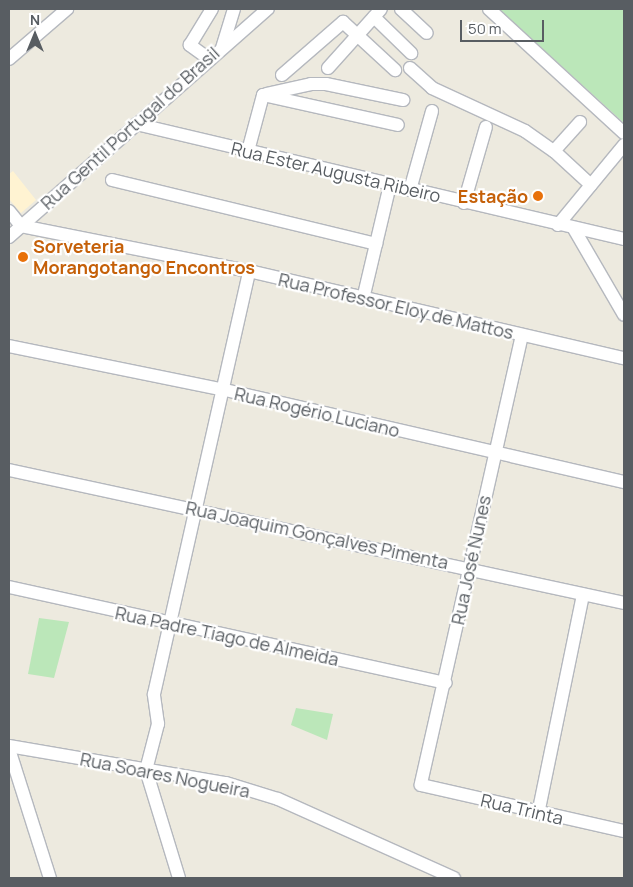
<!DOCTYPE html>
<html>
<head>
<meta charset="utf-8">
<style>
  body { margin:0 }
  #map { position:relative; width:633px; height:887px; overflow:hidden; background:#edeadf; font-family:Manrope,sans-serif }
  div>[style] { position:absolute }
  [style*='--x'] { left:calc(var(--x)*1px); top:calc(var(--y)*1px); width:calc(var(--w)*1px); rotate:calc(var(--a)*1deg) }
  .commercial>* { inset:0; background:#fff3d2 }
  .green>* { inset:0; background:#bbe7b9 }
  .roads { filter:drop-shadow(1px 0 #b5b8be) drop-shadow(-1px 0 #b5b8be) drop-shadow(0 1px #b5b8be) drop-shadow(0 -1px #b5b8be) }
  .minor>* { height:12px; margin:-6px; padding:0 6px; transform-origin:6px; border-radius:6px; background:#fff }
  .dots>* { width:14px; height:14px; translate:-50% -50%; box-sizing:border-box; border:2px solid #fff; border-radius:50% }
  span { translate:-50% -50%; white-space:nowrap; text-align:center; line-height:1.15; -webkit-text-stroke:4.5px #fff; paint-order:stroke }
  .street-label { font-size:18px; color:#585d62 }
  .food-label { font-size:18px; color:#c56008; font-weight:700 }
  .right { translate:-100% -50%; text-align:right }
  .left { translate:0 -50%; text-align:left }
  .frame { position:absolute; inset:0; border:10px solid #585d62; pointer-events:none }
  .north { position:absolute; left:10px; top:10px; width:50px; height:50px; -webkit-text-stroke:4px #fff; paint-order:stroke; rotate:0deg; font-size:14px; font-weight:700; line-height:20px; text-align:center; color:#585d62 }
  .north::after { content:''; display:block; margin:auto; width:18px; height:22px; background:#585d62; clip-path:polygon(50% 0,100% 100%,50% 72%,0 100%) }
  .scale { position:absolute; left:460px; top:20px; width:84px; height:22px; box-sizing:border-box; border:2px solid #585d62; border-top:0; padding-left:6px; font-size:15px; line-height:18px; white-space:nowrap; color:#585d62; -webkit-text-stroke:4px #fff; paint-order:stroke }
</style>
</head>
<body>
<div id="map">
  <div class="commercial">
    <div style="clip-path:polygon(13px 171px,36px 200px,21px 213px,9px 199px,9px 174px)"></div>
  </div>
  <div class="green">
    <div style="clip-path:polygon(499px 9px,624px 9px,624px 123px)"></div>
    <div style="clip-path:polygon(39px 618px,69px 622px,54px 678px,28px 674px)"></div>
    <div style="clip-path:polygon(296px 708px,333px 714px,327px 740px,291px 725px)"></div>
  </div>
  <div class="roads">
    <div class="minor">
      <div style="--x:401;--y:9;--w:35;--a:43"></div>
      <div style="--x:489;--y:9;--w:183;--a:42.6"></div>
      <div style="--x:374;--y:17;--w:52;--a:44.2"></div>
      <div style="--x:222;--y:48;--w:41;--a:-72.9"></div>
      <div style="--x:9;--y:59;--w:77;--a:-40.8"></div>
      <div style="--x:209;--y:59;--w:24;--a:-144"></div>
      <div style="--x:190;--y:45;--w:42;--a:-58.6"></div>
      <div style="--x:328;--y:68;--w:79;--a:-48.1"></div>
      <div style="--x:410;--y:68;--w:30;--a:42"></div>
      <div style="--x:432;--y:88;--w:102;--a:24.8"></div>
      <div style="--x:525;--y:131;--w:35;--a:35"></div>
      <div style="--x:554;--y:151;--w:50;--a:42.6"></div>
      <div style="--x:282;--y:75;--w:81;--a:-41"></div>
      <div style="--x:343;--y:22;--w:71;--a:42.7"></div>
      <div style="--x:266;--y:94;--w:46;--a:-12.5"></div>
      <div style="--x:311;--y:84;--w:15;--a:0"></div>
      <div style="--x:326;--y:84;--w:79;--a:11.7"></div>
      <div style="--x:136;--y:124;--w:501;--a:13.26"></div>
      <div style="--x:248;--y:151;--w:58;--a:-75"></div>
      <div style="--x:263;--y:95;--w:138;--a:12.5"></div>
      <div style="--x:554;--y:151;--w:39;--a:-48"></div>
      <div style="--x:112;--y:180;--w:272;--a:13.6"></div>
      <div style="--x:410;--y:190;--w:82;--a:-74.4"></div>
      <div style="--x:464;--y:203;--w:79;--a:-73.9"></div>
      <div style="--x:9;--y:211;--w:19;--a:51"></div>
      <div style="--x:21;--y:226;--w:232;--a:11.2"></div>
      <div style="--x:249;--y:271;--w:385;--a:13.1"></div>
      <div style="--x:558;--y:225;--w:104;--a:-50.5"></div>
      <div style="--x:574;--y:229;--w:99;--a:59.8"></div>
      <div style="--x:9;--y:237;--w:345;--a:-41.4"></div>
      <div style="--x:363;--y:299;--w:117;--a:-76.7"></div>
      <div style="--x:522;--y:335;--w:461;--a:102.7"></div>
      <div style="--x:421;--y:785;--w:208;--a:12.8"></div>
      <div style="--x:9;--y:346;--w:216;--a:11.5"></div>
      <div style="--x:221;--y:389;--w:414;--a:13"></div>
      <div style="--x:9;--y:470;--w:629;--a:12.2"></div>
      <div style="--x:9;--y:587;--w:447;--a:12.4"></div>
      <div style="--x:9;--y:746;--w:220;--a:9.7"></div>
      <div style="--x:226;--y:783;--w:54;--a:17.1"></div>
      <div style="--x:278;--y:799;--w:193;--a:24.2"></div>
      <div style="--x:9;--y:749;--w:135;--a:72.4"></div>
      <div style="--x:538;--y:814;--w:224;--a:-78.4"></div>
      <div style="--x:179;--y:878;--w:113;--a:-107"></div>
      <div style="--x:146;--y:770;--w:48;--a:-75.4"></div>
      <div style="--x:158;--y:724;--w:30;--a:-98"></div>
      <div style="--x:154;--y:694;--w:434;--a:-77.3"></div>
    </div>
  </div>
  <div class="dots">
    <div style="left:538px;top:196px;background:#e8710a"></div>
    <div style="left:23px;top:257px;background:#e8710a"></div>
  </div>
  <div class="street-label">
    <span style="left:130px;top:128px;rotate:-42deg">Rua Gentil Portugal do Brasil</span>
    <span style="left:336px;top:172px;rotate:13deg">Rua Ester Augusta Ribeiro</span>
    <span style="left:396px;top:306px;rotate:13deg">Rua Professor Eloy de Mattos</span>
    <span style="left:317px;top:412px;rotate:13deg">Rua Rogério Luciano</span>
    <span style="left:317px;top:535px;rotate:12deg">Rua Joaquim Gonçalves Pimenta</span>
    <span style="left:471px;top:560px;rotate:-78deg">Rua José Nunes</span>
    <span style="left:227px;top:636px;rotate:12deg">Rua Padre Tiago de Almeida</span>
    <span style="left:165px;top:775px;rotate:11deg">Rua Soares Nogueira</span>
    <span style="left:522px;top:809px;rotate:13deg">Rua Trinta</span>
  </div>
  <div class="food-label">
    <span class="right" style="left:528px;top:196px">Estação</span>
    <span class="left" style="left:33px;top:257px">Sorveteria<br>Morangotango Encontros</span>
  </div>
  <div class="frame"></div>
  <div class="north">N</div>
  <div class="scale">50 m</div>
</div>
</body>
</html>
